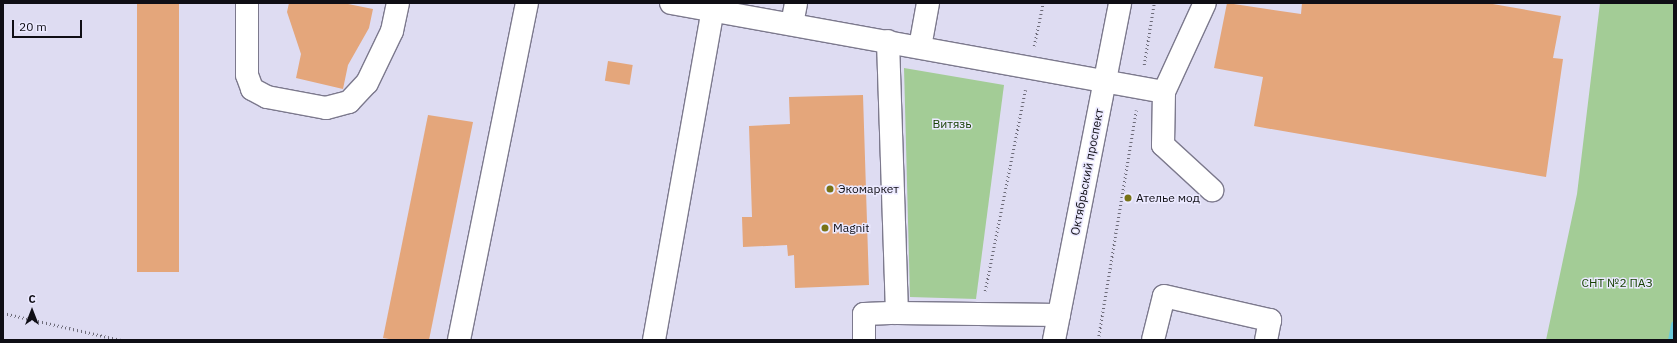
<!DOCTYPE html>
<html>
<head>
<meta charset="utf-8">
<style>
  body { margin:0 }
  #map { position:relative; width:1677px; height:343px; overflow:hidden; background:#dedcf2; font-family:"IBM Plex Sans",sans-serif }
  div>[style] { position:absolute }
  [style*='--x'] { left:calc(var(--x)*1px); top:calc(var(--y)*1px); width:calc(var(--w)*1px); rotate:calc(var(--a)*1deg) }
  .green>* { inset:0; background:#a3cc96 }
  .stream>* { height:7px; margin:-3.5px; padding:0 3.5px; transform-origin:3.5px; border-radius:3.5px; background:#6bcbdb }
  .building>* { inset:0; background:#e4a67b; transform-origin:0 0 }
  .path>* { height:2.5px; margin-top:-1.25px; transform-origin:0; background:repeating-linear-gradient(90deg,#6e6c7a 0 1px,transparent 0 4px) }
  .roads { filter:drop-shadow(1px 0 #7c798d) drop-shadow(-1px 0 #7c798d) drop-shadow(0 1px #7c798d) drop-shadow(0 -1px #7c798d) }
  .minor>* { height:22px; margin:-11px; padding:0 11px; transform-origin:11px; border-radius:11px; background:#fff }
  .major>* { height:22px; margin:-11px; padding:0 11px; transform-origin:11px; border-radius:11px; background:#fff }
  .dots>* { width:11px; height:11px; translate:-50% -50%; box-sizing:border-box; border:2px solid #ebe9ff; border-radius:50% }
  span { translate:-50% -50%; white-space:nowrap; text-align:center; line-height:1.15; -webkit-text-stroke:3px #ebe9ff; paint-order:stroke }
  .park-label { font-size:12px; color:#164002 }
  .street-label { font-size:12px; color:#0f0e15 }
  .poi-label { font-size:12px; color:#0f0e15 }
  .left { translate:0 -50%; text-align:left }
  .frame { position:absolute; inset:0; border:4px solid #0f0e15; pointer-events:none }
  .north { position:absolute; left:12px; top:291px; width:40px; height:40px; -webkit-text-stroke:3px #ebe9ff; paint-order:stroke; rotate:0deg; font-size:11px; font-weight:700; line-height:16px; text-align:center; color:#0f0e15 }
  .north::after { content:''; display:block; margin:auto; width:14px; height:18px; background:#0f0e15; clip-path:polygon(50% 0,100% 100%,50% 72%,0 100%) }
  .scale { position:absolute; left:12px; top:20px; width:70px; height:18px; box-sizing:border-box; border:2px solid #0f0e15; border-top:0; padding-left:5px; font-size:12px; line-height:14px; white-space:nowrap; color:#0f0e15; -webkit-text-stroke:3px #ebe9ff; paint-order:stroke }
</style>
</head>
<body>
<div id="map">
  <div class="green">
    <div style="clip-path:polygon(1600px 3px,1674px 3px,1674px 340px,1546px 340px,1577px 194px)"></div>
    <div style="clip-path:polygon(904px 68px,1004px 85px,976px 299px,910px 297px)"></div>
  </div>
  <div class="stream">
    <div style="--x:1671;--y:340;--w:16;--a:-79"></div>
  </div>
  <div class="building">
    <div style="left:137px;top:3px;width:42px;height:269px"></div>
    <div style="clip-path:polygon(289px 3px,343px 3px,373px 9px,369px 28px,348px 65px,343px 89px,296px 78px,301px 54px,287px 12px)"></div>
    <div style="clip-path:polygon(1227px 3px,1301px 14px,1302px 3px,1487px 3px,1561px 16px,1553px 58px,1563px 59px,1546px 177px,1254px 126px,1263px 77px,1214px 68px)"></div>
    <div style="left:608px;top:61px;width:25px;height:20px;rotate:9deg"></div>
    <div style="clip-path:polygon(863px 95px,869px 285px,795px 288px,794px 255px,788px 256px,787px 245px,743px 247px,742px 217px,752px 217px,749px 126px,790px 124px,789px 97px)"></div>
    <div style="clip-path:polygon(428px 115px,473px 122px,429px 340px,395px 340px,383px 338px)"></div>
  </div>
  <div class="path">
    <div style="--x:1034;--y:46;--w:44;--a:-78.2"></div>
    <div style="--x:1144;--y:65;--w:63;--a:-80.8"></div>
    <div style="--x:985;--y:291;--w:205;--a:-78.7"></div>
    <div style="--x:3;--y:313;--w:121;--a:12.9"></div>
    <div style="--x:1098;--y:340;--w:233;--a:-80.6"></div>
  </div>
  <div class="roads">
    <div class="minor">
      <div style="--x:247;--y:3;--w:72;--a:90"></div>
      <div style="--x:247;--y:75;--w:15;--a:70"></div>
      <div style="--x:252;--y:89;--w:17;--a:28"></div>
      <div style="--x:267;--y:97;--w:60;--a:10.6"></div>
      <div style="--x:326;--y:108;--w:24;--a:-15"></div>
      <div style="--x:349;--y:102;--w:26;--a:-47"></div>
      <div style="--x:367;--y:83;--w:58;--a:-64.3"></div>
      <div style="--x:392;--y:31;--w:29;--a:-78"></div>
      <div style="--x:671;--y:3;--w:501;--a:10.23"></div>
      <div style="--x:1164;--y:92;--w:53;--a:91.1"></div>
      <div style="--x:1163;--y:145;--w:67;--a:42.6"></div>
      <div style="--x:792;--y:24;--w:21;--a:-79"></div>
      <div style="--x:920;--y:47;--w:45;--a:-79.7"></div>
      <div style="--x:1164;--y:92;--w:98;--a:-65.3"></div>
      <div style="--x:897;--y:313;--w:162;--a:0.7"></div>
      <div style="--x:459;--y:340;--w:344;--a:-78.6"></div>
      <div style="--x:654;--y:340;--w:335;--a:-79.9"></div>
      <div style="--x:864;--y:340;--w:26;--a:-90"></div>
      <div style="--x:864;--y:314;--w:33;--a:-2"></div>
      <div style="--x:897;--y:313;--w:272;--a:-91.9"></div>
      <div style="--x:1153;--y:340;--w:45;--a:-76"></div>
      <div style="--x:1164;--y:296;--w:109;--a:12.8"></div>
      <div style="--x:1270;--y:320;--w:20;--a:101"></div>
    </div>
    <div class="major">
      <div style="--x:1054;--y:340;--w:343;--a:-78.9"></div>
    </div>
  </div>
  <div class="dots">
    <div style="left:830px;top:189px;background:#787316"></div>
    <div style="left:1128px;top:198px;background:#787316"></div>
    <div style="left:825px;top:228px;background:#787316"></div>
  </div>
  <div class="park-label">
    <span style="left:952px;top:124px">Витязь</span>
    <span style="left:1617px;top:283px">СНТ №2 ПАЗ</span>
  </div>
  <div class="street-label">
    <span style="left:1087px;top:172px;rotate:-79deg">Октябрьский проспект</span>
  </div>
  <div class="poi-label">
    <span class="left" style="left:838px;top:189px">Экомаркет</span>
    <span class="left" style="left:1136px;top:198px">Ателье мод</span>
    <span class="left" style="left:833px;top:228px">Magnit</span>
  </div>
  <div class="frame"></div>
  <div class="north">С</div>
  <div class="scale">20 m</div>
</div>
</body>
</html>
